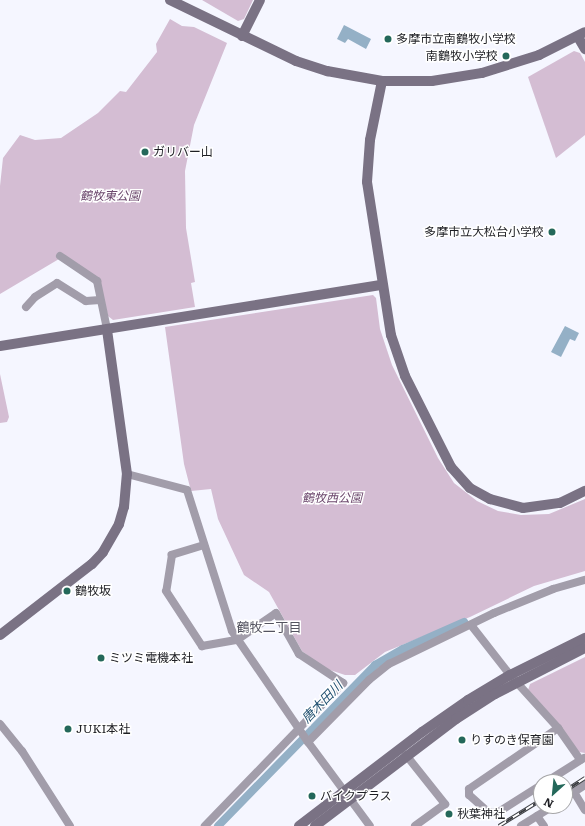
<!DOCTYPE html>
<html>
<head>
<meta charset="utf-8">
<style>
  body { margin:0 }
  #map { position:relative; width:585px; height:826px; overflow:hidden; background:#f5f6ff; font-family:Literata,"Noto Sans JP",serif }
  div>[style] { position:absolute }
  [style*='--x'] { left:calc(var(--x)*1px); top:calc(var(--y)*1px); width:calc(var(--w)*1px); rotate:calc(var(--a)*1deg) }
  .green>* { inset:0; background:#d4bdd3 }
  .water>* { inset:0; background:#94b0c6 }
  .canal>* { height:8px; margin:-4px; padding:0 4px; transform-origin:4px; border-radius:4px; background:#94b0c6 }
  .street>* { height:8px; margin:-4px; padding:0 4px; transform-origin:4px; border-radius:4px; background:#a29daa }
  .secondary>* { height:10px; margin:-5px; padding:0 5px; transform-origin:5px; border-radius:5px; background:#7a7284 }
  .rail>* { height:4px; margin-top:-2px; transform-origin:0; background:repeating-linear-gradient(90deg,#fff 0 8px,#3c3d42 0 16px); box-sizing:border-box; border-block:1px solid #3c3d42 }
  .dots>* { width:11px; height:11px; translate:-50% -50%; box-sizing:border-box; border:2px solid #fff; border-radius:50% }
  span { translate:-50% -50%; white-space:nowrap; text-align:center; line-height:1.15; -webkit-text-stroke:3px #fff; paint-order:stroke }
  .poi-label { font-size:12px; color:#1e1f24 }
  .left { translate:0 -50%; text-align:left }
  .right { translate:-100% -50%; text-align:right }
  .park-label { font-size:12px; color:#6d496e; font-style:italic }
  .neighbourhood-label { font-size:13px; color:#545460 }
  .water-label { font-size:13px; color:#245373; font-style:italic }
  .north { position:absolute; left:533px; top:774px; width:40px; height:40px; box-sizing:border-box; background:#fff; border:1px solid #a5a5a7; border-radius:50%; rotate:207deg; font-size:11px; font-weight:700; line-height:16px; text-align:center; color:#1e1f24 }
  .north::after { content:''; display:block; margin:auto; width:14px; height:18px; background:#24685a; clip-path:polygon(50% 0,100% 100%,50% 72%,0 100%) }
</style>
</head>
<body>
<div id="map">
  <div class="green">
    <div style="clip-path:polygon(202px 0,253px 0,244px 19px,238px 21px)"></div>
    <div style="clip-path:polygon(170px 19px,182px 26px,194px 27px,227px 43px,194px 125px,185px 171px,186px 228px,195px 282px,191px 283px,195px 307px,113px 320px,108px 316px,99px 279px,64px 256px,0 294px,0 186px,3px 158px,20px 135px,35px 140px,61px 138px,98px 113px,120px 91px,126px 92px,157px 52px,156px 44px)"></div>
    <div style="clip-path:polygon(574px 51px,580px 53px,585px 62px,585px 135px,556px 158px,528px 77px)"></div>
    <div style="clip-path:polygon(373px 295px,376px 298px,380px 329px,392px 365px,438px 458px,454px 483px,477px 501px,498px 511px,521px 515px,549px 514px,585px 499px,585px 571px,534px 586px,470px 617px,385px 652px,355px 675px,345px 675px,324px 668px,302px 651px,269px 592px,244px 575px,218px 519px,211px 489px,191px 491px,184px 464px,165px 327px)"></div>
    <div style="clip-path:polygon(0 374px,9px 417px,7px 422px,0 423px)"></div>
    <div style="clip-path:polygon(585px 657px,585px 753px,579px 752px,528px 690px,530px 684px)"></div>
  </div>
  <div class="water">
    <div style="clip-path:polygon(344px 25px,371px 39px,366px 49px,348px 39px,345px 43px,337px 39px)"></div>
    <div style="clip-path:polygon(565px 326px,579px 333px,575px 341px,570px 339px,561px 357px,551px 352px)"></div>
  </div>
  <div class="canal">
    <div style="--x:218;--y:826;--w:225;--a:-45.7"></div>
    <div style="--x:375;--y:665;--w:32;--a:-30"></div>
    <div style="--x:403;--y:649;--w:67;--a:-23.9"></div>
  </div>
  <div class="street">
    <div style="--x:60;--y:256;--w:45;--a:34"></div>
    <div style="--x:97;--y:281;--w:49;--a:78.2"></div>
    <div style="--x:26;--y:307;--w:13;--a:-48"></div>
    <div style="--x:35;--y:297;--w:26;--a:-32"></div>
    <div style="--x:57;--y:283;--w:34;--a:32"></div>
    <div style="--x:86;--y:301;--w:14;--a:-4"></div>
    <div style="--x:127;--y:474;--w:62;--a:14.9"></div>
    <div style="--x:187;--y:490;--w:148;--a:72.3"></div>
    <div style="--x:232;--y:631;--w:135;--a:55.6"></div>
    <div style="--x:308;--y:742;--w:104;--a:53.6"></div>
    <div style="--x:204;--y:545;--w:34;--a:163"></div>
    <div style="--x:172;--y:555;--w:36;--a:99"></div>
    <div style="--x:166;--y:591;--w:66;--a:56.8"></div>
    <div style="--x:202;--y:646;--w:36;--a:-10"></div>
    <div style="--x:237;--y:640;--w:47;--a:-34.7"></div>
    <div style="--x:276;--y:613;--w:47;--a:60.7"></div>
    <div style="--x:299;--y:654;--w:53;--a:33.4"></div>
    <div style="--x:343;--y:683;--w:199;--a:134"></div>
    <div style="--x:471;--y:625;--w:63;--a:52"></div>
    <div style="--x:510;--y:675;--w:72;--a:47.8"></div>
    <div style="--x:558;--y:728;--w:39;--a:55"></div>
    <div style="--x:0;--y:724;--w:35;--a:51"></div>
    <div style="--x:22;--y:751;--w:89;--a:57.4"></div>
    <div style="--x:308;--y:742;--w:87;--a:-45.5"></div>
    <div style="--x:369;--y:680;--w:26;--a:-39"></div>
    <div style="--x:389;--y:664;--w:117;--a:-25.9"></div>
    <div style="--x:494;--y:613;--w:64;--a:-22.1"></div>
    <div style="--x:553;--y:589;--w:33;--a:-16"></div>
    <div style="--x:406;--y:755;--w:63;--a:51.5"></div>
    <div style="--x:445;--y:804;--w:37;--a:144"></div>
    <div style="--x:546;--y:782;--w:45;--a:-32.3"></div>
    <div style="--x:541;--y:785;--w:52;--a:147.5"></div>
    <div style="--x:497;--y:813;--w:9;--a:-174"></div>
    <div style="--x:488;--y:812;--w:25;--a:-138"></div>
    <div style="--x:469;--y:795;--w:6;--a:-90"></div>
    <div style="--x:469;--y:789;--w:108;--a:-34.4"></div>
    <div style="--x:574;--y:792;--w:21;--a:59"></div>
    <div style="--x:565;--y:798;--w:24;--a:-33"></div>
    <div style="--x:537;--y:816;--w:12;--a:55"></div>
    <div style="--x:521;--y:826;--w:38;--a:-32"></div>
  </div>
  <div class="secondary">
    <div style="--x:170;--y:0;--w:140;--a:25.8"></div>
    <div style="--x:296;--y:61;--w:33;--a:18"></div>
    <div style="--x:327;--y:71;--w:56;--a:10.3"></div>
    <div style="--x:382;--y:81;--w:50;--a:0"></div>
    <div style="--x:432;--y:81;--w:51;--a:-9.1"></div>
    <div style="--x:482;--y:73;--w:60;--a:-17.5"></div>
    <div style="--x:539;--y:55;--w:51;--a:-26.6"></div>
    <div style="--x:242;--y:36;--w:40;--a:-63.4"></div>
    <div style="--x:578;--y:37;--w:14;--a:60"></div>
    <div style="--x:382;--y:81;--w:60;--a:101.5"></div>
    <div style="--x:370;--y:140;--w:42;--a:94.1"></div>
    <div style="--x:367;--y:182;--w:155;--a:81.1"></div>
    <div style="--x:391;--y:335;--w:43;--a:71.1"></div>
    <div style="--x:405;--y:376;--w:102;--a:63.2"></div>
    <div style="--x:451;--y:467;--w:28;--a:48"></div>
    <div style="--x:470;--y:488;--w:23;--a:29"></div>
    <div style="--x:490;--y:499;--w:34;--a:15"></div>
    <div style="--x:523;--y:508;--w:37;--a:-8"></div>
    <div style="--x:560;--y:503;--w:28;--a:-26"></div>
    <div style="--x:0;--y:346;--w:387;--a:-9.1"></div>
    <div style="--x:0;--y:635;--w:116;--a:-37.7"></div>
    <div style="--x:92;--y:564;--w:16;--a:-47"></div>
    <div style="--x:103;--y:552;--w:32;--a:-60"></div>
    <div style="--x:119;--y:524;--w:18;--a:-74"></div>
    <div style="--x:124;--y:507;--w:33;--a:-85"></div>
    <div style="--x:127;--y:474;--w:146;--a:-97.9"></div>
    <div style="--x:299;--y:826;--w:155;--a:-37.4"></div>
    <div style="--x:422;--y:732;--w:56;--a:-34.8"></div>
    <div style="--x:468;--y:700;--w:49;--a:-30.8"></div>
    <div style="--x:510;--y:675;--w:84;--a:-26.3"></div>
    <div style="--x:315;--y:826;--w:177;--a:-37.2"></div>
    <div style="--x:456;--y:719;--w:46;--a:-32.7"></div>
    <div style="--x:495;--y:694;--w:101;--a:-27.1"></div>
  </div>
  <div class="rail">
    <div style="--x:565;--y:791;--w:24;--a:-33"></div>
    <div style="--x:499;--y:826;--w:49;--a:-31.8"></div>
  </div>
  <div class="dots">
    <div style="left:388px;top:39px;background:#24685a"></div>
    <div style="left:506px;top:56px;background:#24685a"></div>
    <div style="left:145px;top:152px;background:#24685a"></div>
    <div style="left:552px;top:232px;background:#24685a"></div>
    <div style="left:67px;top:591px;background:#24685a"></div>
    <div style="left:101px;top:658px;background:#24685a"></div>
    <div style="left:68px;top:729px;background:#24685a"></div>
    <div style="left:462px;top:740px;background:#24685a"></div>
    <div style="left:312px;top:796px;background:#24685a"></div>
    <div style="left:449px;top:814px;background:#24685a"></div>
  </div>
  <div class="poi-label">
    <span class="left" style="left:396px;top:39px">多摩市立南鶴牧小学校</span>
    <span class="right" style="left:498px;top:56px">南鶴牧小学校</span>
    <span class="left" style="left:153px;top:152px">ガリバー山</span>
    <span class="right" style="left:544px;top:232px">多摩市立大松台小学校</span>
    <span class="left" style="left:75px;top:591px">鶴牧坂</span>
    <span class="left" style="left:109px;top:658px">ミツミ電機本社</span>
    <span class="left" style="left:76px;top:729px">JUKI本社</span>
    <span class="left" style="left:470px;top:740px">りすのき保育園</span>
    <span class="left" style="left:320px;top:796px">バイクプラス</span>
    <span class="left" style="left:457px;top:814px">秋葉神社</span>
  </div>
  <div class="park-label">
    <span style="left:110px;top:196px">鶴牧東公園</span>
    <span style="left:332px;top:498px">鶴牧西公園</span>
  </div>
  <div class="neighbourhood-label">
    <span style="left:269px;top:627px">鶴牧二丁目</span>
  </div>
  <div class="water-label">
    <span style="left:322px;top:702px;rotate:-46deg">唐木田川</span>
  </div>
  <div class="north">N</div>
</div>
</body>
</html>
